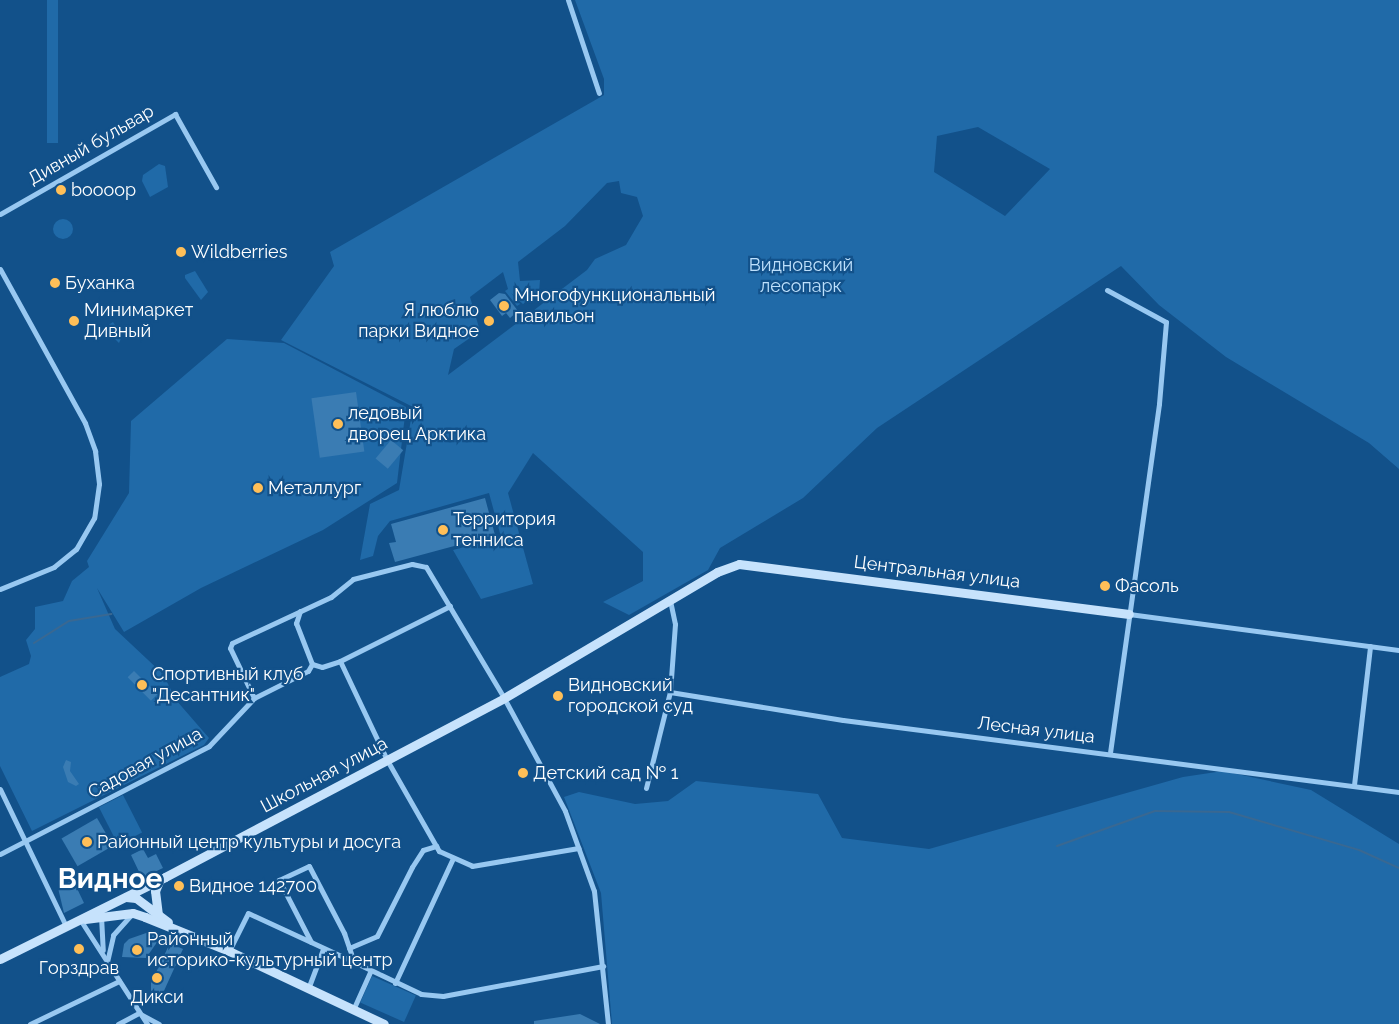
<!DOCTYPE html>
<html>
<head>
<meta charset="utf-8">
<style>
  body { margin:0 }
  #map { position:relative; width:1399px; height:1024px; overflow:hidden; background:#12518a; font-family:Raleway,sans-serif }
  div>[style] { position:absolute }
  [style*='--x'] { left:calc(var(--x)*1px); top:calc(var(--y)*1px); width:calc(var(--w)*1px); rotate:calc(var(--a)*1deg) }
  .green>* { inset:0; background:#206aa8; transform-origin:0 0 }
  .round { border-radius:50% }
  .stream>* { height:2px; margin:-1px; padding:0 1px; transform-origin:1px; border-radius:1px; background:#396892 }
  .building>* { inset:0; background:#3a7cb3; transform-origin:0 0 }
  .street>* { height:5px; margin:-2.5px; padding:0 2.5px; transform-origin:2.5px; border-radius:2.5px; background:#98c8f1 }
  .secondary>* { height:9px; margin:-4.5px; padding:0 4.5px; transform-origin:4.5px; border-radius:4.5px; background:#c6e2fc }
  .dots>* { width:14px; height:14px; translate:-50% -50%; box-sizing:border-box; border:2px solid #12518a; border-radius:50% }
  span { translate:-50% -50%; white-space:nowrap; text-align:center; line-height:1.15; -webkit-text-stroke:4.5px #12518a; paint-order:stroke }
  .street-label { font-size:18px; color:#fff }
  .poi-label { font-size:18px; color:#fff }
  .left { translate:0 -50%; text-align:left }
  .right { translate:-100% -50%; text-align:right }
  .park-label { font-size:18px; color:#bee0fc }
  .town-label { font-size:28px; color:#fff; font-weight:700 }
</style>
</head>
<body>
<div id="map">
  <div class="green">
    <div style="left:47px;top:0;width:11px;height:143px"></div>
    <div style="clip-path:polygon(evenodd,575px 0,1399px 0,1399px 469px,1369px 443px,1226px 357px,1159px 305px,1121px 266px,877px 428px,803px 498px,720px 548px,708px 570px,629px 615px,603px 602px,643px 581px,643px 552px,533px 453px,508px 493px,533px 584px,481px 599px,453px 550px,501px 537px,489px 493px,390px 521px,378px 536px,373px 556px,360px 560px,370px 504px,399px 490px,413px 407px,281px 340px,334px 266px,330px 252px,604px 95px,604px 79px,575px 0,978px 127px,1050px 169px,1005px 216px,934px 172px,937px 136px,978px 127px,575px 0,619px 181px,621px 193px,637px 197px,643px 216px,626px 245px,595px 259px,587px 270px,448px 375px,454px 349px,480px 331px,470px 297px,503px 272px,508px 289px,505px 291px,517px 306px,520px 304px,511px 293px,523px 304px,539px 293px,540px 280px,520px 281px,518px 262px,565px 226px,607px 183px,619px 181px)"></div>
    <div style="clip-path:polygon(159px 164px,165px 166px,168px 187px,150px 197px,142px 181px,143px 175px)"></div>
    <div class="round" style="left:53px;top:219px;width:20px;height:20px"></div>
    <div style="clip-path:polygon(195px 271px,208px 292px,201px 300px,185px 278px,185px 275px)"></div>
    <div style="clip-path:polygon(113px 322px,122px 336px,119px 343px,104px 328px)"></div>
    <div style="clip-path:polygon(227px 339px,284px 343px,406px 407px,397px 483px,323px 530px,201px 588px,124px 632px,97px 588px,115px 629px,163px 674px,176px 700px,209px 738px,204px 745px,32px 831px,0 766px,0 677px,29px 664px,31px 656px,26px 640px,35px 629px,35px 607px,63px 601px,72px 581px,89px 567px,87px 561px,129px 493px,131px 421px)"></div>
    <div style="clip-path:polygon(1223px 771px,1311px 790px,1399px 844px,1399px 1024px,612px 1024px,601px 893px,564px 797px,579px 792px,635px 804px,668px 801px,696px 781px,818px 794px,842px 838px,929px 849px,1183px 777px)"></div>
    <div style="left:123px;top:795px;width:42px;height:27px;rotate:63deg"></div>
    <div style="left:372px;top:976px;width:48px;height:29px;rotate:24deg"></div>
  </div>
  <div class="stream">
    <div style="--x:34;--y:643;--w:41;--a:-32.2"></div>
    <div style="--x:69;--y:621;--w:43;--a:-9.5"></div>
    <div style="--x:1057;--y:846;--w:104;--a:-19.7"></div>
    <div style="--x:1155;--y:811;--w:74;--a:0.8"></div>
    <div style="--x:1229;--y:812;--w:135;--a:16.3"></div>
    <div style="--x:1359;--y:850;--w:44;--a:24.2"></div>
  </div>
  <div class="building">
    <div style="clip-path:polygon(499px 293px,505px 294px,518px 311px,510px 318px,506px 313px,502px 316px,490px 300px)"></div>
    <div style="left:356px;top:392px;width:60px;height:45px;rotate:82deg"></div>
    <div style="left:391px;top:440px;width:16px;height:24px;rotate:40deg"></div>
    <div style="clip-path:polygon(485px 498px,495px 535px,395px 562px,389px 543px,396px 542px,391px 524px)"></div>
    <div style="left:134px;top:671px;width:33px;height:9px;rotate:45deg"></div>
    <div style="clip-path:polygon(66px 760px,71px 762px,70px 771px,79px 784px,76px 786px,68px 782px,63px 767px)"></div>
    <div style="left:97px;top:818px;width:32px;height:41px;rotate:60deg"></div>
    <div style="clip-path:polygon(143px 849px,148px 858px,156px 854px,163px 868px,142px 878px,131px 855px)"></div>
    <div style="clip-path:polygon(73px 880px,84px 903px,64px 913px,58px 888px)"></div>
    <div style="clip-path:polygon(149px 932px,160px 938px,146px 958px,122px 957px,124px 944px,129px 939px)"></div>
    <div style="clip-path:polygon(170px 943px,183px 949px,158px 1004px,151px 1001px,151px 983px)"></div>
    <div style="clip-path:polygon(580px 1014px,600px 1024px,534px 1024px,534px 1021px)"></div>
  </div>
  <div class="street">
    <div style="--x:568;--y:0;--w:98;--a:71.6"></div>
    <div style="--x:0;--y:214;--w:202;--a:-29.7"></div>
    <div style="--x:175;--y:114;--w:84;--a:60.7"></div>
    <div style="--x:0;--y:269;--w:176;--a:61.1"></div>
    <div style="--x:85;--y:423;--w:30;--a:70"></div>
    <div style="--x:95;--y:451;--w:33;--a:83"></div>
    <div style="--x:99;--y:484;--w:34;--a:98"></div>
    <div style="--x:94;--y:518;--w:36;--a:120"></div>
    <div style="--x:76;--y:549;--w:28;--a:141"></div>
    <div style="--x:54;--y:567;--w:58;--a:157.8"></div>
    <div style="--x:1107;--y:290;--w:67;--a:28.5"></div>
    <div style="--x:1166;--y:322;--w:82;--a:94.9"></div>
    <div style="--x:1159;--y:404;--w:351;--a:98"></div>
    <div style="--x:300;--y:611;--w:13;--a:108"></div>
    <div style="--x:296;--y:623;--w:44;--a:68.7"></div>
    <div style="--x:1129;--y:614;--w:272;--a:7.6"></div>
    <div style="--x:340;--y:661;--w:110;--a:64.6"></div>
    <div style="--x:387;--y:760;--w:105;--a:60.3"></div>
    <div style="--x:439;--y:851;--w:36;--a:24"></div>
    <div style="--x:472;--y:866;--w:108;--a:-9.6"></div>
    <div style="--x:670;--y:692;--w:175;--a:9.2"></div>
    <div style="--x:843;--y:720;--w:561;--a:7.38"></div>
    <div style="--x:254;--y:698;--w:55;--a:-115.6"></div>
    <div style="--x:230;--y:648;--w:5;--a:-68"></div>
    <div style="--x:232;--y:643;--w:109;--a:-24.9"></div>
    <div style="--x:331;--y:597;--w:28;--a:-39"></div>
    <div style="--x:353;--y:579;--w:61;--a:-14.3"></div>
    <div style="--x:412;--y:564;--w:14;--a:12"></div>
    <div style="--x:426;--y:567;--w:152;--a:59.2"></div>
    <div style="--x:504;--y:698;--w:128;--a:61.6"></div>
    <div style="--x:565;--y:811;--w:85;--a:70.1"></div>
    <div style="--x:594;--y:891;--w:134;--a:84"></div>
    <div style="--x:1354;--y:785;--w:140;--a:-83.4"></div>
    <div style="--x:646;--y:788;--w:99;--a:-76"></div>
    <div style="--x:670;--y:692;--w:68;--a:-85.8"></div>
    <div style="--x:675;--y:624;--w:25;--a:-102"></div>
    <div style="--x:0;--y:789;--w:152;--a:64.3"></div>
    <div style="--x:0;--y:854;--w:235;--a:-27.3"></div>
    <div style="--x:209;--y:746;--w:66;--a:-46.8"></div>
    <div style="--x:254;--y:698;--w:60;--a:-26.6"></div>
    <div style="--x:308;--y:671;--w:8;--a:-60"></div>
    <div style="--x:312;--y:664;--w:10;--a:17"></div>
    <div style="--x:322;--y:667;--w:19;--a:-18"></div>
    <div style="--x:340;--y:661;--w:123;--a:-26.6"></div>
    <div style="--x:101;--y:916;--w:34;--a:87"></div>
    <div style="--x:81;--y:921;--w:122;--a:57.3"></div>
    <div style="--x:311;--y:942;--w:70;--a:-117.3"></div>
    <div style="--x:279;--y:880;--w:33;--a:-25"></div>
    <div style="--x:309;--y:866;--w:76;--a:62.4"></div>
    <div style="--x:344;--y:933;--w:31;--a:71"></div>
    <div style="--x:354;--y:962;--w:74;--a:25.5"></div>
    <div style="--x:421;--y:994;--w:22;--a:5"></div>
    <div style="--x:443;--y:996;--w:163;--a:-10.6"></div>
    <div style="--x:349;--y:948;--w:30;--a:-23"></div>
    <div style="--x:377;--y:936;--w:77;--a:-63.1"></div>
    <div style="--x:412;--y:867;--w:20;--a:-57"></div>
    <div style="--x:423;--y:850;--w:14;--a:-17"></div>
    <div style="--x:229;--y:951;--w:42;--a:-63.4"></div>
    <div style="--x:248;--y:913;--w:117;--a:24.8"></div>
    <div style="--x:107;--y:962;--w:28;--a:-77"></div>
    <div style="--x:113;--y:935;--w:28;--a:-48"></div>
    <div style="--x:395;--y:983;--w:138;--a:-65.1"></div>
    <div style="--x:308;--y:989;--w:43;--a:-69.4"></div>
    <div style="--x:353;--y:1010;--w:42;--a:-65.9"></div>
    <div style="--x:142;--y:1015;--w:19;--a:28"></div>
    <div style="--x:30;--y:1024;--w:99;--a:-25.8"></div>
    <div style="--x:118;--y:1024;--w:24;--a:-28"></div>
  </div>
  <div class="secondary">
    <div style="--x:126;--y:897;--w:10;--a:6"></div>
    <div style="--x:136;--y:898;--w:40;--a:37"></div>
    <div style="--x:158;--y:915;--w:24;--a:-97"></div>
    <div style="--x:155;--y:891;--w:11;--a:-68"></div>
    <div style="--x:85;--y:919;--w:48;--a:-7.1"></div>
    <div style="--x:133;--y:913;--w:13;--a:18"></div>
    <div style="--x:145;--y:917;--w:91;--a:22"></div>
    <div style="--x:229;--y:951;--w:171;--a:25.2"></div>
    <div style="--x:0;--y:959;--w:184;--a:-26.4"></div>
    <div style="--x:165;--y:877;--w:383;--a:-27.8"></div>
    <div style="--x:504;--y:698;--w:247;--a:-30.6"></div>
    <div style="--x:717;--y:572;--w:23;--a:-20"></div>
    <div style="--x:739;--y:564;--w:393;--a:7.3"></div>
  </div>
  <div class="dots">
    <div style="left:61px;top:190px;background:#ffbf58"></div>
    <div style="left:181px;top:252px;background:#ffbf58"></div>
    <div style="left:55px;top:283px;background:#ffbf58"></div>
    <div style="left:504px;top:306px;background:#ffbf58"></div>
    <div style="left:74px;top:321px;background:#ffbf58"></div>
    <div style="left:489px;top:321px;background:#ffbf58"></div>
    <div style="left:338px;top:424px;background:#ffbf58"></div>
    <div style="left:258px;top:488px;background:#ffbf58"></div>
    <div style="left:443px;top:530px;background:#ffbf58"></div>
    <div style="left:1105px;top:586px;background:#ffbf58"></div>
    <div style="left:142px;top:685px;background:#ffbf58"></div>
    <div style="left:558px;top:696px;background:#ffbf58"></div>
    <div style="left:523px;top:773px;background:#ffbf58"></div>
    <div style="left:87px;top:842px;background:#ffbf58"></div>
    <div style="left:179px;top:886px;background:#ffbf58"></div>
    <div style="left:79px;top:949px;background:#ffbf58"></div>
    <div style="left:137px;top:950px;background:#ffbf58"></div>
    <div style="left:157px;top:978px;background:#ffbf58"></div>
  </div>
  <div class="street-label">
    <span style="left:91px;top:145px;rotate:-30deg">Дивный бульвар</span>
    <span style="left:937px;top:572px;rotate:7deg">Центральная улица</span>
    <span style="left:1036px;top:730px;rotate:7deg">Лесная улица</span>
    <span style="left:145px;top:763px;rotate:-29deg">Садовая улица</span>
    <span style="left:324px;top:775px;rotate:-28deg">Школьная улица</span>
  </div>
  <div class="poi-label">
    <span class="left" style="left:71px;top:190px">boooop</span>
    <span class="left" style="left:191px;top:252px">Wildberries</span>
    <span class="left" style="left:65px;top:283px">Буханка</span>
    <span class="left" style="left:514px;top:306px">Многофункциональный<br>павильон</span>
    <span class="left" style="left:84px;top:321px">Минимаркет<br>Дивный</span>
    <span class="right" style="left:479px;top:321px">Я люблю<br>парки Видное</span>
    <span class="left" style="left:348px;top:424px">ледовый<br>дворец Арктика</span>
    <span class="left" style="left:268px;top:488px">Металлург</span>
    <span class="left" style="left:453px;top:530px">Территория<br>тенниса</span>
    <span class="left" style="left:1115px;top:586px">Фасоль</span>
    <span class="left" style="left:152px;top:685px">Спортивный клуб<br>"Десантник"</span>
    <span class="left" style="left:568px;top:696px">Видновский<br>городской суд</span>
    <span class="left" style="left:533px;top:773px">Детский сад № 1</span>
    <span class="left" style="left:97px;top:842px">Районный центр культуры и досуга</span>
    <span class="left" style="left:189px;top:886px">Видное 142700</span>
    <span class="left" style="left:147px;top:950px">Районный<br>историко-культурный центр</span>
    <span style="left:79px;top:968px">Горздрав</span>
    <span style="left:157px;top:997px">Дикси</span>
  </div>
  <div class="park-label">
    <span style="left:801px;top:276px">Видновский<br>лесопарк</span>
  </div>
  <div class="town-label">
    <span style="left:110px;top:879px">Видное</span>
  </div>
</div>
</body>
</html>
